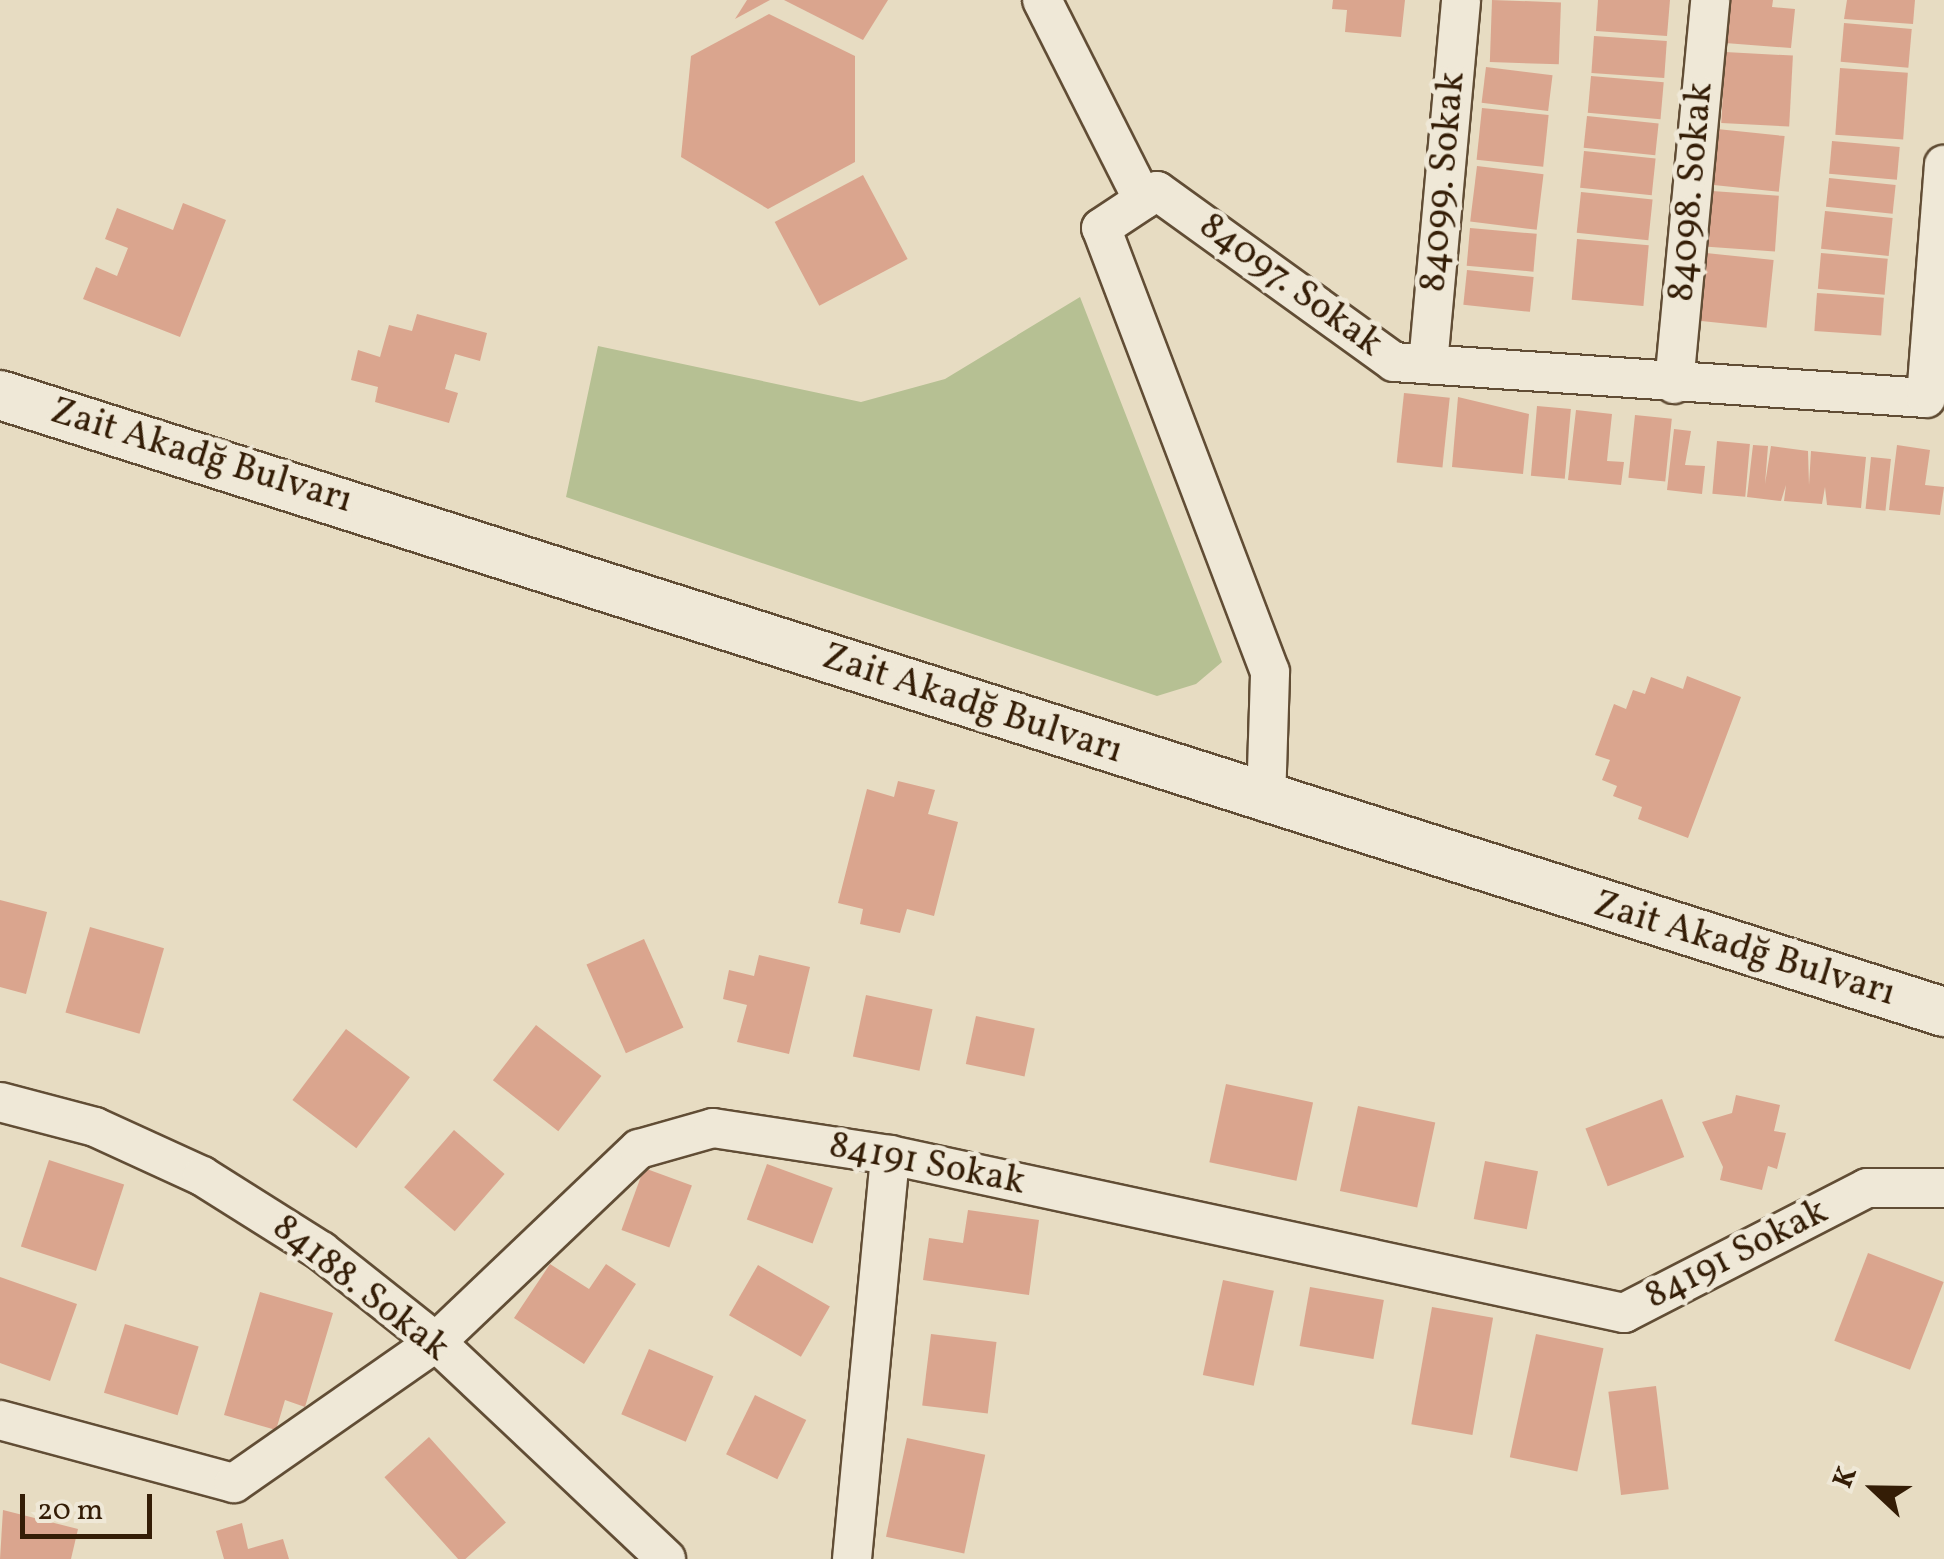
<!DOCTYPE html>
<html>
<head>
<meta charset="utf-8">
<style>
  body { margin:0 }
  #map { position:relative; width:1944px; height:1559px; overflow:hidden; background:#e7dcc2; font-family:Vollkorn,serif }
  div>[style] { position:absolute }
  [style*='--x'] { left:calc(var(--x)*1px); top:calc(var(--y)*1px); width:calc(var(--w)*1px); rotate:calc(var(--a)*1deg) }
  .green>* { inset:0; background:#b6c093 }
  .building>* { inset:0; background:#daa58e; transform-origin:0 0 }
  .roads { filter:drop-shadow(2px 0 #614d35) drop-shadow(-2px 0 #614d35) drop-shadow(0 2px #614d35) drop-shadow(0 -2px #614d35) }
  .minor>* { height:38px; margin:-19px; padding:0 19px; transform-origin:19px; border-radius:19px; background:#efe8d7 }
  .tertiary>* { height:48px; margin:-24px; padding:0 24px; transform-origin:24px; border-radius:24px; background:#efe8d7 }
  span { translate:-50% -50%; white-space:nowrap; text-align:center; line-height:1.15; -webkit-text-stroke:10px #efe8d7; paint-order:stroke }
  .street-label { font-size:38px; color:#341d06 }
  .north { position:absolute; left:1824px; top:1439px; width:100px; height:100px; -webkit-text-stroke:8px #efe8d7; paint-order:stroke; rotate:292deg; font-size:28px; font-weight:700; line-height:40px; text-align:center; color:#341d06 }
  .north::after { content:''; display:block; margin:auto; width:35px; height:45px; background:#341d06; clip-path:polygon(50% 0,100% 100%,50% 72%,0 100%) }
  .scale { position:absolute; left:20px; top:1494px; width:132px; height:45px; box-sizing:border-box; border:5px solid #341d06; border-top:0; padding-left:12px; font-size:30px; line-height:35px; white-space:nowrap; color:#341d06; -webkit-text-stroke:8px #efe8d7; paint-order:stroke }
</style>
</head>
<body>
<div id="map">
  <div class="green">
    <div style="clip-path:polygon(1080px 297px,1222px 662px,1196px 684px,1157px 696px,566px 497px,598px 346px,861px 402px,945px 379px)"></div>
  </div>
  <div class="building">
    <div style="clip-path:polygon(747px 0,770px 0,735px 19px)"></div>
    <div style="clip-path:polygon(784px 0,888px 0,863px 40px)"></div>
    <div style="clip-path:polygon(1333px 0,1405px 0,1401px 37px,1345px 32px,1347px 10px,1332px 9px)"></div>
    <div style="left:1492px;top:0;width:69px;height:62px;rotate:2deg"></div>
    <div style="clip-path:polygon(1598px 0,1670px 0,1667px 36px,1596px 31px)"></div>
    <div style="clip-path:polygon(1728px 0,1773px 0,1772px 7px,1795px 9px,1791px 48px,1725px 43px)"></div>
    <div style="clip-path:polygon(1847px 0,1915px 0,1913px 24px,1844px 19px)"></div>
    <div style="clip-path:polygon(769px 14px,855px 56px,855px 162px,768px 209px,681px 157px,691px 56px)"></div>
    <div style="left:1844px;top:23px;width:68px;height:39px;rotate:5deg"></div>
    <div style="left:1594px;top:36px;width:73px;height:37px;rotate:4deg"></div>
    <div style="left:1725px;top:52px;width:68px;height:71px;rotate:3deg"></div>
    <div style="left:1486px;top:67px;width:67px;height:36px;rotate:7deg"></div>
    <div style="left:1840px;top:68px;width:68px;height:67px;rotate:4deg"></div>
    <div style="left:1591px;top:76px;width:73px;height:37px;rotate:5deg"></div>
    <div style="left:1482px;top:108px;width:67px;height:52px;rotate:6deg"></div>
    <div style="left:1587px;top:116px;width:72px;height:32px;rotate:6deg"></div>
    <div style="left:1717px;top:129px;width:68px;height:56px;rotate:6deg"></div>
    <div style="left:1832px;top:141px;width:68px;height:33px;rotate:5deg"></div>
    <div style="left:1584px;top:151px;width:72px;height:37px;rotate:6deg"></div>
    <div style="left:1477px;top:166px;width:67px;height:56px;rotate:7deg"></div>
    <div style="left:863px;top:175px;width:95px;height:100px;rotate:62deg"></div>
    <div style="left:1829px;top:178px;width:67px;height:29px;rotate:6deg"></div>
    <div style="left:1712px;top:191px;width:67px;height:56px;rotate:4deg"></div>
    <div style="left:1581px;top:192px;width:72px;height:41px;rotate:6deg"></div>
    <div style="clip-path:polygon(183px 203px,226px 220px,180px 337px,83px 299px,96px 267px,117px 276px,128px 248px,105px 239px,117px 208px,173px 230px)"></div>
    <div style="left:1825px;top:211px;width:68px;height:38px;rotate:6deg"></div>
    <div style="left:1470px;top:228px;width:67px;height:38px;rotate:5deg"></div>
    <div style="left:1577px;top:239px;width:72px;height:61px;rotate:5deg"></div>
    <div style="left:1706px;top:253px;width:68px;height:68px;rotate:6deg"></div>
    <div style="left:1821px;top:253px;width:67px;height:36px;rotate:5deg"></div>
    <div style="left:1467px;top:270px;width:67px;height:35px;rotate:6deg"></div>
    <div style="left:1817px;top:293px;width:67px;height:38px;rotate:4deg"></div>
    <div style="clip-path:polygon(417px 314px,487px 333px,480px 361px,455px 354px,445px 389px,458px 393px,449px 423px,375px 402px,378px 387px,351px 380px,358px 350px,380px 357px,389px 325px,412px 331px)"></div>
    <div style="left:1404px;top:393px;width:46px;height:70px;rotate:6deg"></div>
    <div style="clip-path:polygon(1458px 397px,1529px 414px,1523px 474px,1452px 467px)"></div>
    <div style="left:1537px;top:406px;width:34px;height:70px;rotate:5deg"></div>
    <div style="clip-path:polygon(1576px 410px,1612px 414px,1607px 461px,1624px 462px,1621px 485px,1568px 480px)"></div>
    <div style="left:1635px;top:415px;width:37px;height:63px;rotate:6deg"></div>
    <div style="clip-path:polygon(1674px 429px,1691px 431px,1685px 465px,1705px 466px,1702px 494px,1667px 490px)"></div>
    <div style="left:1717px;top:441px;width:33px;height:53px;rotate:5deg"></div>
    <div style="clip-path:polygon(1753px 445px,1768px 446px,1765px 484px,1771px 446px,1808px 451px,1809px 485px,1811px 451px,1866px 457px,1861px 508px,1827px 505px,1825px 487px,1822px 504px,1784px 501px,1786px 485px,1781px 501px,1747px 497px)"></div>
    <div style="clip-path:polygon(1897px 445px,1930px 450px,1925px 485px,1944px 487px,1940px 515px,1889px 510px)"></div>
    <div style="left:1871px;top:457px;width:20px;height:52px;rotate:6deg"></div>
    <div style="clip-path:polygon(1687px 676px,1741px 697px,1688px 838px,1638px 819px,1642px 807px,1613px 796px,1617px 786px,1602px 780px,1610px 760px,1595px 755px,1614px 704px,1626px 709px,1633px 690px,1645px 694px,1651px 677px,1683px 689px)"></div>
    <div style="clip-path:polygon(898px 781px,935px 790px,928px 814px,958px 822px,934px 916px,907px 909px,900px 933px,860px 924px,863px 909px,838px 903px,867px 789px,894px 797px)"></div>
    <div style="clip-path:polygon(0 900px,47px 912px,26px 994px,0 987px)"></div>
    <div style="left:90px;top:927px;width:77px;height:89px;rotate:16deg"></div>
    <div style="left:644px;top:939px;width:97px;height:63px;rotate:66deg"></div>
    <div style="clip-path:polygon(759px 955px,810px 967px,789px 1054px,737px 1042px,747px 1005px,723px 999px,729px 970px,754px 976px)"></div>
    <div style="left:866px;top:995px;width:68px;height:63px;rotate:12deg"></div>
    <div style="left:976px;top:1016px;width:60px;height:49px;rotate:12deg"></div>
    <div style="left:536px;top:1025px;width:83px;height:70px;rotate:38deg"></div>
    <div style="left:346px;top:1029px;width:80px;height:89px;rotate:37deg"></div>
    <div style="left:1226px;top:1084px;width:89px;height:80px;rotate:12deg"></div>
    <div style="clip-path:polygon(1736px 1095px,1780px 1105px,1774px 1131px,1786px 1133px,1777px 1169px,1768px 1166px,1762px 1190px,1720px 1180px,1723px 1167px,1702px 1122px,1732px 1113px)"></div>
    <div style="left:1662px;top:1099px;width:62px;height:82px;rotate:69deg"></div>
    <div style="left:1358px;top:1106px;width:79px;height:87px;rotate:12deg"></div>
    <div style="left:454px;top:1130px;width:67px;height:76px;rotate:41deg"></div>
    <div style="left:49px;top:1160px;width:79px;height:91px;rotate:18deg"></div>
    <div style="left:1485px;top:1161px;width:54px;height:59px;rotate:11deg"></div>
    <div style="left:767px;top:1164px;width:70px;height:59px;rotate:20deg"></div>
    <div style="left:644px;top:1168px;width:51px;height:66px;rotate:20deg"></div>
    <div style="clip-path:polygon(968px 1210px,1039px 1220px,1029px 1295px,923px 1280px,929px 1238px,963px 1243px)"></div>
    <div style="left:1868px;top:1253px;width:81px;height:94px;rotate:21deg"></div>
    <div style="clip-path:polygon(550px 1264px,589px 1289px,606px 1264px,636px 1284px,584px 1364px,514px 1318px)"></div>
    <div style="left:758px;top:1265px;width:83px;height:58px;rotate:30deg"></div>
    <div style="clip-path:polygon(0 1277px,77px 1304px,50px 1381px,0 1363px)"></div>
    <div style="left:1223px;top:1280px;width:52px;height:97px;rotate:12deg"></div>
    <div style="left:1310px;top:1287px;width:75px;height:60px;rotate:10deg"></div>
    <div style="clip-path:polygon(260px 1292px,333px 1313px,305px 1407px,285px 1400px,276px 1430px,224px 1415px)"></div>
    <div style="left:1432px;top:1307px;width:62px;height:119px;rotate:10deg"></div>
    <div style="left:125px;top:1324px;width:77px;height:72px;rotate:17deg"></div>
    <div style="left:931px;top:1334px;width:66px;height:72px;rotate:7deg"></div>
    <div style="left:1536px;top:1334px;width:69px;height:126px;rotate:12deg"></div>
    <div style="left:649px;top:1349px;width:70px;height:71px;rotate:23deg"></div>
    <div style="left:1656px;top:1386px;width:104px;height:48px;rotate:83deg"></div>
    <div style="left:755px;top:1395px;width:57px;height:66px;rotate:26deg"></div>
    <div style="left:429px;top:1437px;width:115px;height:60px;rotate:48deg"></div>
    <div style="left:907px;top:1438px;width:80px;height:101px;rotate:12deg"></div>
    <div style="clip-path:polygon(3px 1510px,78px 1529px,71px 1559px,0 1559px)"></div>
    <div style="clip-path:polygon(242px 1523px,248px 1549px,283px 1539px,289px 1559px,224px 1559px,216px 1531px)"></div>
  </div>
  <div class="roads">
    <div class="minor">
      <div style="--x:1042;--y:0;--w:224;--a:63.2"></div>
      <div style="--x:1428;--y:364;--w:365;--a:-84.8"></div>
      <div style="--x:1674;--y:384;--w:386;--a:-84.6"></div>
      <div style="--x:1266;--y:802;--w:130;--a:-88.2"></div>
      <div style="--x:1270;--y:672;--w:475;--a:-110.8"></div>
      <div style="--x:1101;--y:228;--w:67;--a:-33.5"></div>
      <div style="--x:1157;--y:191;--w:292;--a:35.8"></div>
      <div style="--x:1394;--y:362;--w:533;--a:3.87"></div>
      <div style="--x:1926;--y:398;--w:234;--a:-85.6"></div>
      <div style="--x:0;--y:1102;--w:98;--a:14.7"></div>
      <div style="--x:95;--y:1127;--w:118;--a:24.6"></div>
      <div style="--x:202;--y:1176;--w:141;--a:32.2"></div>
      <div style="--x:321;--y:1251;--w:147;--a:38.4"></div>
      <div style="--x:436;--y:1342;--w:316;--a:43.3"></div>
      <div style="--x:0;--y:1420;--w:242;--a:15.1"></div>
      <div style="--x:234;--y:1483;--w:246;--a:-34.9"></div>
      <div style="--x:436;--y:1342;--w:280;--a:-43.6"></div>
      <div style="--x:639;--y:1149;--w:77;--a:-15.8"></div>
      <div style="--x:713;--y:1128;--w:179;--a:8.7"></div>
      <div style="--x:890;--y:1155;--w:751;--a:12.15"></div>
      <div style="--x:1624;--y:1313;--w:273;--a:-27.2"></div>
      <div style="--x:1867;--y:1188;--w:77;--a:0"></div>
      <div style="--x:852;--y:1559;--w:406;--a:-84.6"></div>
    </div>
    <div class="tertiary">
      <div style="--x:0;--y:395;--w:2040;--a:17.61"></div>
    </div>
  </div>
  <div class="street-label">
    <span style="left:1444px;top:182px;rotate:-85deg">84099. Sokak</span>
    <span style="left:1692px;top:192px;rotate:-85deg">84098. Sokak</span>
    <span style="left:1290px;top:286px;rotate:36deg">84097. Sokak</span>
    <span style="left:201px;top:457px;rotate:17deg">Zait Akadğ Bulvarı</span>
    <span style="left:972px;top:705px;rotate:18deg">Zait Akadğ Bulvarı</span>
    <span style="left:1744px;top:950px;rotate:17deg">Zait Akadğ Bulvarı</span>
    <span style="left:927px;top:1165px;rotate:11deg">84191 Sokak</span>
    <span style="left:1737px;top:1255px;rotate:-27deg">84191 Sokak</span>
    <span style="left:360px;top:1289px;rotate:38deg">84188. Sokak</span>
  </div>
  <div class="north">K</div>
  <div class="scale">20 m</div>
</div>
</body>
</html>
